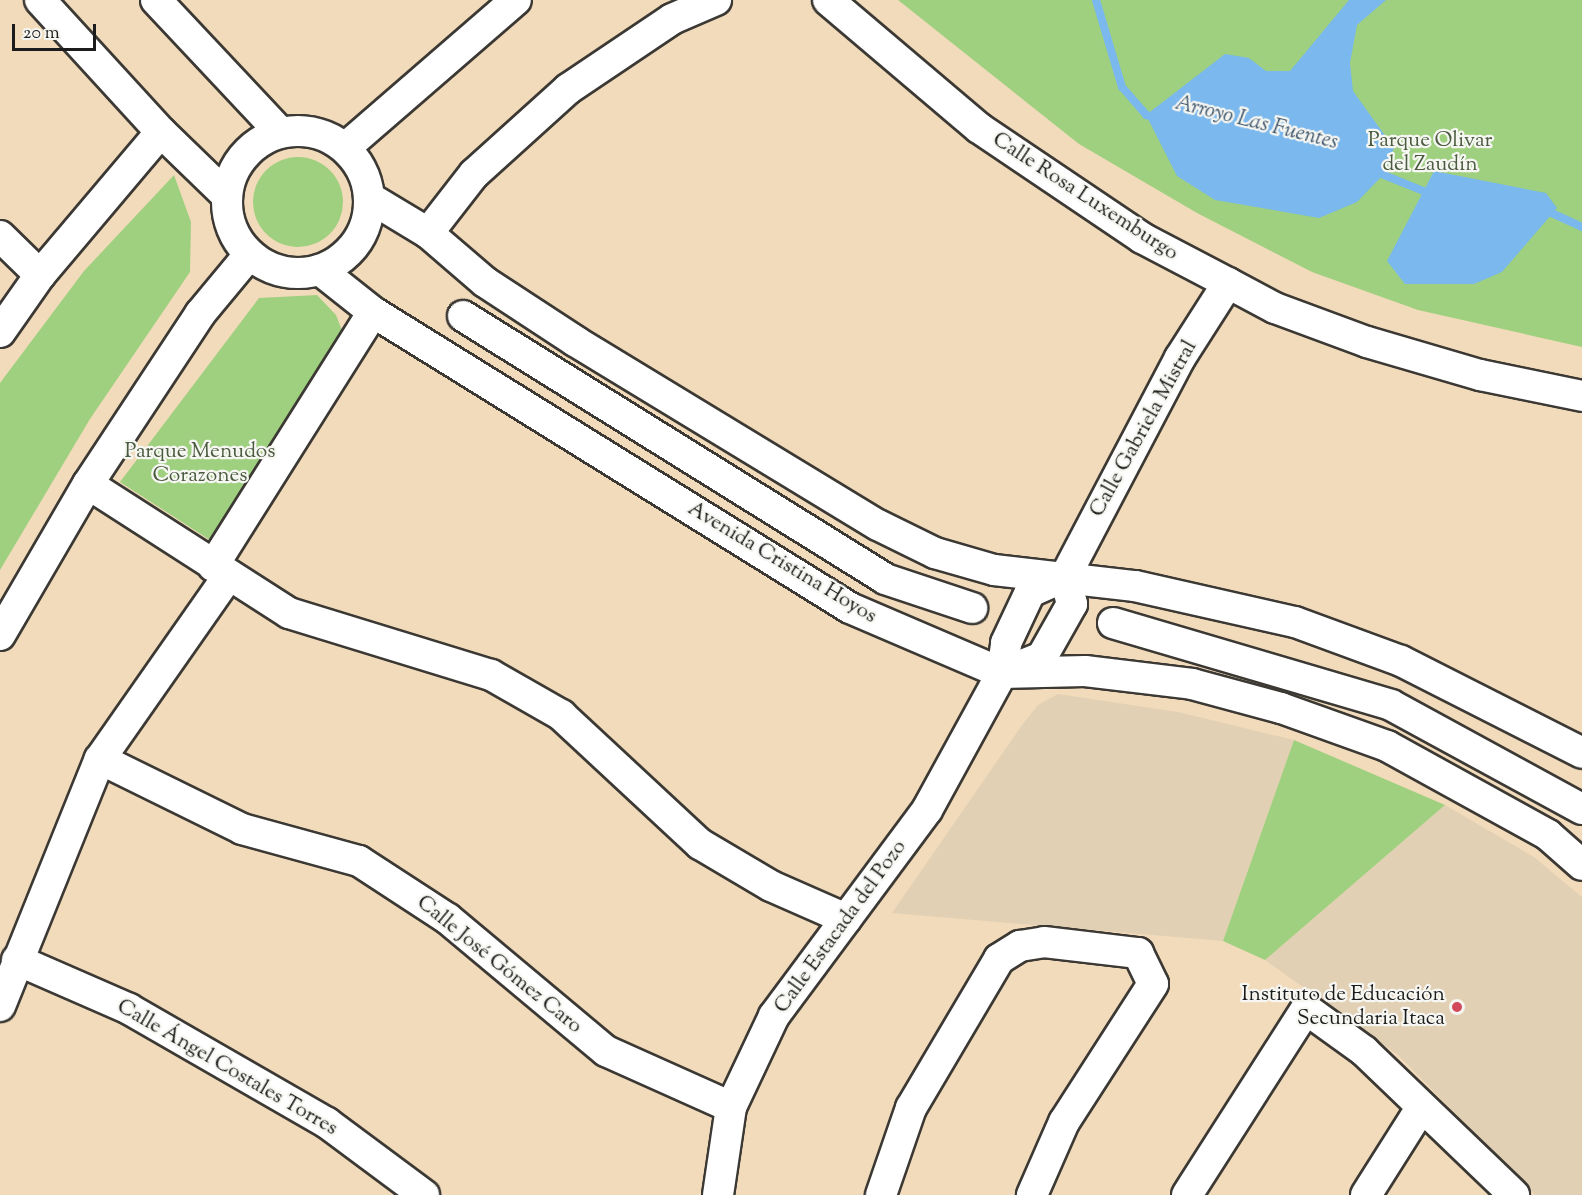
<!DOCTYPE html>
<html>
<head>
<meta charset="utf-8">
<style>
  body { margin:0 }
  #map { position:relative; width:1582px; height:1195px; overflow:hidden; background:#f2dbbb; font-family:"Sorts Mill Goudy",serif }
  div>[style] { position:absolute }
  [style*='--x'] { left:calc(var(--x)*1px); top:calc(var(--y)*1px); width:calc(var(--w)*1px); rotate:calc(var(--a)*1deg) }
  .built>* { inset:0; background:#e2d0b4 }
  .green>* { inset:0; background:#9fd07f }
  .round { border-radius:50% }
  .water>* { inset:0; background:#7ab8ed }
  .stream>* { height:8px; margin:-4px; padding:0 4px; transform-origin:4px; border-radius:4px; background:#7ab8ed }
  .roads { filter:drop-shadow(2px 0 #3c3934) drop-shadow(-2px 0 #3c3934) drop-shadow(0 2px #3c3934) drop-shadow(0 -2px #3c3934) }
  .minor>* { height:30px; margin:-15px; padding:0 15px; transform-origin:15px; border-radius:15px; background:#fff }
  .minor>.ring { margin:-15px; padding:0; box-sizing:content-box; background:none; border:30px solid #fff; border-radius:50% }
  .dots>* { width:16px; height:16px; translate:-50% -50%; box-sizing:border-box; border:3px solid #f6f6f2; border-radius:50% }
  span { translate:-50% -50%; white-space:nowrap; text-align:center; line-height:1.15; -webkit-text-stroke:4.5px #f6f6f2; paint-order:stroke }
  .park-label { font-size:21px; color:#4a5b3f }
  .street-label { font-size:21px; color:#1c1c1c }
  .poi-label { font-size:21px; color:#1c1c1c }
  .right { translate:-100% -50%; text-align:right }
  .water-label { font-size:22px; color:#425a70; font-style:italic }
  .scale { position:absolute; left:12px; top:24px; width:84px; height:27px; box-sizing:border-box; border:3px solid #1c1c1c; border-top:0; padding-left:8px; font-size:18px; line-height:21px; white-space:nowrap; color:#1c1c1c; -webkit-text-stroke:4px #f6f6f2; paint-order:stroke }
</style>
</head>
<body>
<div id="map">
  <div class="built">
    <div style="clip-path:polygon(1058px 694px,1178px 712px,1294px 740px,1223px 941px,892px 913px,1022px 725px,1038px 705px)"></div>
    <div style="clip-path:polygon(1445px 805px,1534px 857px,1582px 897px,1582px 1195px,1535px 1195px,1398px 1055px,1265px 960px)"></div>
  </div>
  <div class="green">
    <div style="clip-path:polygon(898px 0,1582px 0,1582px 347px,1418px 310px,1312px 272px,1197px 213px,1079px 144px)"></div>
    <div class="round" style="left:253px;top:157px;width:90px;height:90px"></div>
    <div style="clip-path:polygon(174px 175px,191px 222px,190px 272px,90px 419px,0 570px,0 383px,84px 271px)"></div>
    <div style="clip-path:polygon(317px 295px,336px 315px,343px 333px,213px 542px,120px 482px,259px 298px)"></div>
    <div style="clip-path:polygon(1294px 740px,1445px 805px,1265px 960px,1223px 941px)"></div>
  </div>
  <div class="water">
    <div style="clip-path:polygon(1349px 0,1386px 0,1357px 25px,1350px 63px,1353px 91px,1394px 148px,1384px 174px,1357px 202px,1319px 218px,1215px 200px,1177px 176px,1146px 115px,1225px 54px,1249px 58px,1266px 71px,1290px 71px)"></div>
    <div style="clip-path:polygon(1434px 171px,1546px 193px,1557px 208px,1502px 272px,1474px 284px,1405px 284px,1387px 261px)"></div>
  </div>
  <div class="stream">
    <div style="--x:1096;--y:0;--w:91;--a:73.4"></div>
    <div style="--x:1122;--y:87;--w:37;--a:49"></div>
    <div style="--x:1146;--y:115;--w:8;--a:14"></div>
    <div style="--x:1374;--y:171;--w:61;--a:22"></div>
    <div style="--x:1545;--y:210;--w:41;--a:24.7"></div>
  </div>
  <div class="roads">
    <div class="minor">
      <div style="--x:40;--y:0;--w:179;--a:47.5"></div>
      <div style="--x:161;--y:132;--w:91;--a:44.1"></div>
      <div style="--x:156;--y:0;--w:181;--a:46.8"></div>
      <div style="--x:828;--y:0;--w:198;--a:40.3"></div>
      <div style="--x:979;--y:128;--w:197;--a:34"></div>
      <div style="--x:1142;--y:238;--w:97;--a:27.6"></div>
      <div style="--x:1228;--y:283;--w:53;--a:28"></div>
      <div style="--x:1275;--y:308;--w:98;--a:20.3"></div>
      <div style="--x:1367;--y:342;--w:118;--a:16.3"></div>
      <div style="--x:1480;--y:375;--w:104;--a:11.6"></div>
      <div class="ring" style="left:227px;top:131px;width:112px;height:112px"></div>
      <div style="--x:345;--y:148;--w:226;--a:-40.9"></div>
      <div style="--x:370;--y:198;--w:68;--a:31.1"></div>
      <div style="--x:428;--y:233;--w:75;--a:40.7"></div>
      <div style="--x:485;--y:282;--w:108;--a:33.2"></div>
      <div style="--x:575;--y:341;--w:354;--a:31.3"></div>
      <div style="--x:878;--y:525;--w:64;--a:26.2"></div>
      <div style="--x:935;--y:553;--w:61;--a:16.1"></div>
      <div style="--x:994;--y:570;--w:142;--a:6.5"></div>
      <div style="--x:1135;--y:586;--w:164;--a:12.7"></div>
      <div style="--x:1295;--y:622;--w:113;--a:20.2"></div>
      <div style="--x:1401;--y:661;--w:203;--a:26.9"></div>
      <div style="--x:428;--y:233;--w:75;--a:-52.1"></div>
      <div style="--x:474;--y:174;--w:127;--a:-42.1"></div>
      <div style="--x:568;--y:89;--w:125;--a:-33.9"></div>
      <div style="--x:672;--y:19;--w:48;--a:-23.4"></div>
      <div style="--x:0;--y:236;--w:56;--a:44.3"></div>
      <div style="--x:320;--y:270;--w:68;--a:38.4"></div>
      <div style="--x:373;--y:312;--w:561;--a:31.82"></div>
      <div style="--x:850;--y:608;--w:165;--a:23.2"></div>
      <div style="--x:1002;--y:673;--w:83;--a:-1.4"></div>
      <div style="--x:1085;--y:671;--w:108;--a:6.9"></div>
      <div style="--x:1192;--y:684;--w:92;--a:15.1"></div>
      <div style="--x:1281;--y:708;--w:113;--a:19.7"></div>
      <div style="--x:1387;--y:746;--w:184;--a:28.9"></div>
      <div style="--x:1548;--y:835;--w:45;--a:41.4"></div>
      <div style="--x:463;--y:316;--w:497;--a:31.9"></div>
      <div style="--x:885;--y:579;--w:92;--a:18.4"></div>
      <div style="--x:0;--y:332;--w:70;--a:-54.9"></div>
      <div style="--x:40;--y:275;--w:187;--a:-49.8"></div>
      <div style="--x:88;--y:484;--w:239;--a:32.7"></div>
      <div style="--x:289;--y:613;--w:211;--a:17.1"></div>
      <div style="--x:491;--y:675;--w:81;--a:29.7"></div>
      <div style="--x:561;--y:715;--w:190;--a:42.9"></div>
      <div style="--x:700;--y:844;--w:82;--a:30.6"></div>
      <div style="--x:771;--y:886;--w:82;--a:23.7"></div>
      <div style="--x:213;--y:566;--w:300;--a:-57.8"></div>
      <div style="--x:1065;--y:577;--w:247;--a:-62.3"></div>
      <div style="--x:1180;--y:358;--w:89;--a:-57.4"></div>
      <div style="--x:1113;--y:623;--w:290;--a:16.4"></div>
      <div style="--x:1391;--y:705;--w:217;--a:28.6"></div>
      <div style="--x:0;--y:635;--w:175;--a:-59.8"></div>
      <div style="--x:88;--y:484;--w:204;--a:-56.6"></div>
      <div style="--x:200;--y:314;--w:77;--a:-50.3"></div>
      <div style="--x:1010;--y:670;--w:35;--a:-22"></div>
      <div style="--x:1042;--y:657;--w:61;--a:-60.5"></div>
      <div style="--x:1072;--y:604;--w:28;--a:-105"></div>
      <div style="--x:100;--y:759;--w:158;--a:26.2"></div>
      <div style="--x:242;--y:829;--w:121;--a:15.3"></div>
      <div style="--x:359;--y:861;--w:106;--a:33.1"></div>
      <div style="--x:448;--y:919;--w:206;--a:39.9"></div>
      <div style="--x:606;--y:1051;--w:137;--a:24.1"></div>
      <div style="--x:17;--y:960;--w:122;--a:23.6"></div>
      <div style="--x:129;--y:1009;--w:228;--a:29.9"></div>
      <div style="--x:327;--y:1123;--w:121;--a:36.6"></div>
      <div style="--x:0;--y:1006;--w:266;--a:-68"></div>
      <div style="--x:100;--y:759;--w:223;--a:-55"></div>
      <div style="--x:718;--y:1195;--w:89;--a:-81.6"></div>
      <div style="--x:731;--y:1107;--w:101;--a:-64.7"></div>
      <div style="--x:774;--y:1016;--w:257;--a:-53.4"></div>
      <div style="--x:927;--y:810;--w:156;--a:-61.3"></div>
      <div style="--x:1002;--y:673;--w:30;--a:-82"></div>
      <div style="--x:1006;--y:643;--w:56;--a:-64.8"></div>
      <div style="--x:1030;--y:592;--w:37;--a:-24"></div>
      <div style="--x:881;--y:1195;--w:92;--a:-71"></div>
      <div style="--x:911;--y:1108;--w:173;--a:-59.4"></div>
      <div style="--x:999;--y:959;--w:25;--a:-32"></div>
      <div style="--x:1020;--y:946;--w:24;--a:-9"></div>
      <div style="--x:1044;--y:942;--w:95;--a:6.7"></div>
      <div style="--x:1138;--y:953;--w:34;--a:64"></div>
      <div style="--x:1153;--y:984;--w:164;--a:122.8"></div>
      <div style="--x:1064;--y:1122;--w:80;--a:113.7"></div>
      <div style="--x:1187;--y:1195;--w:221;--a:-57.4"></div>
      <div style="--x:1306;--y:1009;--w:72;--a:35.9"></div>
      <div style="--x:1364;--y:1051;--w:208;--a:43.8"></div>
      <div style="--x:1366;--y:1195;--w:103;--a:-57.7"></div>
    </div>
  </div>
  <div class="dots">
    <div style="left:1457px;top:1007px;background:#d1495b"></div>
  </div>
  <div class="park-label">
    <span style="left:1430px;top:153px">Parque Olivar<br>del Zaudín</span>
    <span style="left:200px;top:464px">Parque Menudos<br>Corazones</span>
  </div>
  <div class="street-label">
    <span style="left:1085px;top:197px;rotate:33deg">Calle Rosa Luxemburgo</span>
    <span style="left:1144px;top:429px;rotate:-61deg">Calle Gabriela Mistral</span>
    <span style="left:782px;top:563px;rotate:31deg">Avenida Cristina Hoyos</span>
    <span style="left:841px;top:927px;rotate:-54deg">Calle Estacada del Pozo</span>
    <span style="left:499px;top:965px;rotate:39deg">Calle José Gómez Caro</span>
    <span style="left:227px;top:1068px;rotate:30deg">Calle Ángel Costales Torres</span>
  </div>
  <div class="poi-label">
    <span class="right" style="left:1445px;top:1007px">Instituto de Educación<br>Secundaria Itaca</span>
  </div>
  <div class="water-label">
    <span style="left:1256px;top:124px;rotate:14deg">Arroyo Las Fuentes</span>
  </div>
  <div class="scale">20 m</div>
</div>
</body>
</html>
